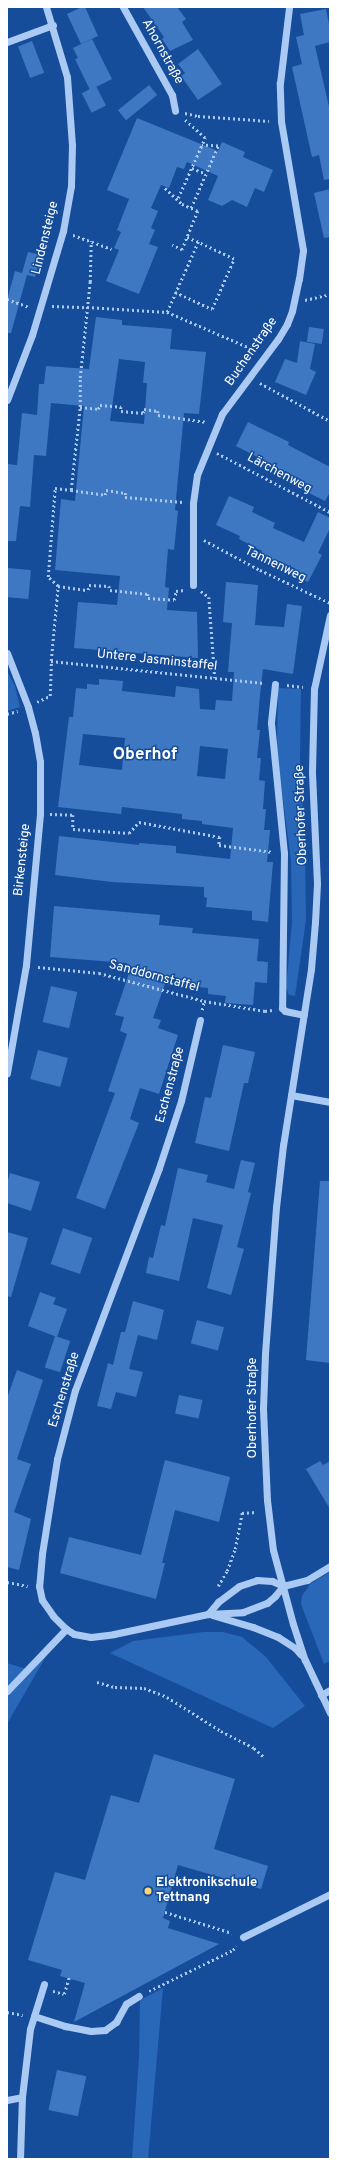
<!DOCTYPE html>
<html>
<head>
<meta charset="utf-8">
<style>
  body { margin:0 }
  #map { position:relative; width:337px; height:2166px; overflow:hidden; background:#154d9b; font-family:Overpass,sans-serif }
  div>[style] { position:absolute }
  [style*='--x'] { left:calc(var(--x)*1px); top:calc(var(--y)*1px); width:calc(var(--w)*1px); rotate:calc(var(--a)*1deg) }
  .green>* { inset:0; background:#2967b9 }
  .building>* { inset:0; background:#3e77c2; transform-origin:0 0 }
  .path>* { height:2.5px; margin-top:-1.25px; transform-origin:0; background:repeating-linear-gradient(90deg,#abcaf3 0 2px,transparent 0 5px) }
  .minor>* { height:7px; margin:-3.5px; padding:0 3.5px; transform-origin:3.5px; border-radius:3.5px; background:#abcaf3 }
  .dots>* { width:11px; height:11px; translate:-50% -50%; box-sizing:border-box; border:2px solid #154d9b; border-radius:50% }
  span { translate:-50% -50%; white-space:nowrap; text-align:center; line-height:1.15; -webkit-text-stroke:3px #154d9b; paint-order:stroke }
  .street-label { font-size:13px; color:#fff }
  .poi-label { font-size:13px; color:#fff; font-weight:700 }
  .left { translate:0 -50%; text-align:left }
  .district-label { font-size:17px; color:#fff; font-weight:700 }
  .frame { position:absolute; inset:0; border:8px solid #fff; pointer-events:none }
</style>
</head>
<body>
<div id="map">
  <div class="green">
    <div style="clip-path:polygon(7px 671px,15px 686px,20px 707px,7px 711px)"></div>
    <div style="clip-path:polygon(278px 688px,301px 689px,300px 755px,305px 852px,306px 920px,295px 996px,289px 995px,286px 988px,292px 922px,291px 861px,277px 753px)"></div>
    <div style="clip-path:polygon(330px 1572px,330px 1661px,324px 1664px,301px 1604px,302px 1596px,310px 1584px)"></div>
    <div style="clip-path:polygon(204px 1632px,223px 1632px,242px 1637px,266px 1657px,305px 1706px,273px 1728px,110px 1653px,133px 1641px)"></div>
    <div style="clip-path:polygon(57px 1637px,7px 1724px,7px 1663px,26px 1669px)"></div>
    <div style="clip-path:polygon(163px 1988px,148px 2159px,132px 2159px,139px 2058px,140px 2000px)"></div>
  </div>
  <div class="building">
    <div style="clip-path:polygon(82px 7px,85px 7px,98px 36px,81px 44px,67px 14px)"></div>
    <div style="clip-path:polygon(143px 7px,177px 7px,186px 19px,182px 22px,193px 40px,170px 51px,162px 39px,164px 37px)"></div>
    <div style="clip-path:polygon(326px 9px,330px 29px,330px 42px,315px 46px,330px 111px,330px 179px,324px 180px,319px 155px,312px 157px,292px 67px,302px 64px,296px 37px,304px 35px,300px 14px)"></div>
    <div style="clip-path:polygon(92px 39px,112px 79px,90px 90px,75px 59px,78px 58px,73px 48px)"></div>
    <div style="left:32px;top:41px;width:34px;height:15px;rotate:69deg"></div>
    <div style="clip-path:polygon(198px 49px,222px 84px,198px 100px,181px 76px,185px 73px,178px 64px)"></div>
    <div style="left:149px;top:85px;width:13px;height:40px;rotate:51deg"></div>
    <div style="left:96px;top:86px;width:22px;height:16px;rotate:63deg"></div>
    <div style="clip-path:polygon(137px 118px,218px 151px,222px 142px,245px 152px,243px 157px,273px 170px,264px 192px,255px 188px,247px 207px,232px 200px,222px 206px,208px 200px,218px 176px,187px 162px,184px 169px,177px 167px,169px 188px,161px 185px,151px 208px,158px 211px,151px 228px,155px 230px,149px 244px,158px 247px,139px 294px,106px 281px,119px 250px,114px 248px,121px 232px,117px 230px,129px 199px,107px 190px)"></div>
    <div style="clip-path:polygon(330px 189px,330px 237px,324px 238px,314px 193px)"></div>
    <div style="clip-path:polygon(28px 252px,41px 255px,35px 277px,27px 275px,11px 333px,7px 333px,7px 300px,15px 271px,22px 273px)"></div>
    <div style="clip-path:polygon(evenodd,96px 317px,122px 320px,122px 325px,172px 329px,170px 349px,206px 352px,199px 414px,184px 413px,175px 510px,178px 511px,174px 550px,168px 549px,165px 587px,169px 588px,167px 610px,197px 612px,198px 658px,74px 648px,78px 602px,117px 605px,120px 576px,55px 570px,61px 499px,75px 501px,84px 406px,51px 403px,46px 456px,34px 455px,30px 507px,20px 506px,16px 541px,7px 541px,7px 464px,17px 465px,22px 413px,37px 415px,39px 384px,44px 384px,46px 366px,89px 369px,96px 317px,119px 359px,145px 362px,143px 383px,147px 383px,144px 424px,110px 421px,119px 359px)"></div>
    <div style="left:309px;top:327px;width:15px;height:15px;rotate:8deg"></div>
    <div style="clip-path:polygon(300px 341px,315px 344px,310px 369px,316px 372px,306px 395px,275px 382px,285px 359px,297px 363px)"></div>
    <div style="clip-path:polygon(248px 422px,289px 442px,288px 445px,330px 467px,330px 492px,325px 501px,295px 486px,297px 482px,267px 467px,269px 463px,236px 446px)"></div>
    <div style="clip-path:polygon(229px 496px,254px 507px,252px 512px,275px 523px,273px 528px,304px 542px,318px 512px,330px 518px,330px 528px,318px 553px,322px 555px,308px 582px,283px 571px,285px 566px,261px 555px,262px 551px,239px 539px,240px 536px,216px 525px)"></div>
    <div style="left:7px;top:568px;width:24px;height:29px;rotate:5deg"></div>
    <div style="clip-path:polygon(evenodd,226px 582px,258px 585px,255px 625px,284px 627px,287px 604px,302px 606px,293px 674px,263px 669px,260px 695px,257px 730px,260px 730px,257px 758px,261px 758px,259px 780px,265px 781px,263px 809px,266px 809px,264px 830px,270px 830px,267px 862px,273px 862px,268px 922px,252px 920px,252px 911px,206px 907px,207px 898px,204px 897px,204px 887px,112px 882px,55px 875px,59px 836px,139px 845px,139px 843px,176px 846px,176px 853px,230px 859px,233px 828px,202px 824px,202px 821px,182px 819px,182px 814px,122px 807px,121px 814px,58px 807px,69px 717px,73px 717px,76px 688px,87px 689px,87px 684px,99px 685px,99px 679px,123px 681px,122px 691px,175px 697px,176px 686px,199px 689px,200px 709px,215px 710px,216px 700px,232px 701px,234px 672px,228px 672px,232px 623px,223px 622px,226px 582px,83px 734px,125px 738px,122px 770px,79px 765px,83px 734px,226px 582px,200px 746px,228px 749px,225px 779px,197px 776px,200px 746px)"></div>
    <div style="clip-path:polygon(54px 906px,160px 915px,159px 925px,193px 928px,192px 933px,259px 939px,257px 961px,268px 962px,267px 983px,255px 982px,253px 1005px,225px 1003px,226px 996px,208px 994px,208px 988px,165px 984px,153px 1018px,161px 1020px,158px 1028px,178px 1035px,159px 1094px,140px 1088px,130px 1119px,139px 1123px,105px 1209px,76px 1198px,115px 1093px,108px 1091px,127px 1034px,120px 1031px,124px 1017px,115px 1015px,130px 970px,126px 970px,127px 963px,50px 957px)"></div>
    <div style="left:51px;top:986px;width:27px;height:37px;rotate:13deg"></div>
    <div style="clip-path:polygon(223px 1045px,255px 1052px,248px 1083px,244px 1083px,229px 1151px,195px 1143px,205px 1097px,211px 1098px)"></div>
    <div style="left:38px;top:1050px;width:31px;height:30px;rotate:15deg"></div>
    <div style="clip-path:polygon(241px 1160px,255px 1163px,248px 1192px,251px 1193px,237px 1247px,244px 1249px,231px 1295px,207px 1288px,223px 1225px,193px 1218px,179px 1281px,146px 1273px,149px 1257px,153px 1258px,161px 1225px,165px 1226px,178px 1168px,208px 1175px,206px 1182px,234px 1189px)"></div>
    <div style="clip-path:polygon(10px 1173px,40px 1182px,31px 1211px,7px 1203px,7px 1183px)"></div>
    <div style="clip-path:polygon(320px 1181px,330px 1181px,330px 1363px,306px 1360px)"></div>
    <div style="left:63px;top:1228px;width:31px;height:38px;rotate:19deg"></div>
    <div style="clip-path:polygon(7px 1232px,28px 1238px,11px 1297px,7px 1296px)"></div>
    <div style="clip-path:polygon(40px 1292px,56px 1298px,53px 1304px,67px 1309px,57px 1337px,28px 1326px)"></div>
    <div style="clip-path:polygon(133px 1301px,164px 1310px,157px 1340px,138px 1335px,129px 1369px,143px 1372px,136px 1397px,116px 1392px,111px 1409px,97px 1406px,108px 1363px,113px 1365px,121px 1332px,125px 1332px)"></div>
    <div style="left:197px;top:1320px;width:28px;height:24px;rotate:15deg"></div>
    <div style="left:55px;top:1336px;width:16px;height:33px;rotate:18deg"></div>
    <div style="clip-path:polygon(17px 1370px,43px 1380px,17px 1459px,31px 1464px,14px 1512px,31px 1519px,19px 1570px,7px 1567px,7px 1398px)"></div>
    <div style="left:179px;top:1395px;width:24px;height:19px;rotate:12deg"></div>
    <div style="clip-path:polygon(165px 1460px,230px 1477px,219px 1522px,175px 1510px,162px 1563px,165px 1563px,156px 1599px,60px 1573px,69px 1537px,141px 1555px)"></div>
    <div style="clip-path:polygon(320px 1461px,323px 1465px,330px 1461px,330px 1509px,306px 1469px)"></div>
    <div style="clip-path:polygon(154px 1754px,235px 1779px,214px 1849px,268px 1866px,261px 1889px,178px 1865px,163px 1918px,170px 1921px,168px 1928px,219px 1944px,74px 2022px,85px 1983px,60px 1976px,62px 1970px,28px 1960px,55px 1872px,85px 1880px,111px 1795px,139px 1803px)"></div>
    <div style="left:57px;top:2070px;width:30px;height:41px;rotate:12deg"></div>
  </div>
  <div class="path">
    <div style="--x:185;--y:113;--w:13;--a:13"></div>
    <div style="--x:198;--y:116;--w:71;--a:4"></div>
    <div style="--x:192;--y:168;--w:15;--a:23"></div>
    <div style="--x:165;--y:188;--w:23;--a:43"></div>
    <div style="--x:182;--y:204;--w:17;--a:24"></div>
    <div style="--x:198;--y:211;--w:42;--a:112.3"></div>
    <div style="--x:182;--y:250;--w:11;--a:-153"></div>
    <div style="--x:178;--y:198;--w:66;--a:-65.8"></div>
    <div style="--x:205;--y:138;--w:28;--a:-138"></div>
    <div style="--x:191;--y:208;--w:68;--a:-66.5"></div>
    <div style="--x:218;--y:146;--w:16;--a:-176"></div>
    <div style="--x:73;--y:235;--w:41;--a:19.7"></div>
    <div style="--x:175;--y:292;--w:41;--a:24.7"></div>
    <div style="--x:212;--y:309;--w:55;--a:-66.3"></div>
    <div style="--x:234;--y:259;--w:40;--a:-155"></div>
    <div style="--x:7;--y:299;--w:23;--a:20"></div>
    <div style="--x:305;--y:300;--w:26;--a:-13"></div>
    <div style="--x:52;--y:306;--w:35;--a:2"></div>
    <div style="--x:87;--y:307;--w:80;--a:3.6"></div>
    <div style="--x:167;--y:312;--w:96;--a:23.4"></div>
    <div style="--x:167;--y:312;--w:77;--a:-66.1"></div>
    <div style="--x:198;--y:242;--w:12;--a:-160"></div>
    <div style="--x:260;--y:383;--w:80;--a:28.5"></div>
    <div style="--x:80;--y:407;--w:18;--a:6"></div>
    <div style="--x:98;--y:409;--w:4;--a:-63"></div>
    <div style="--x:100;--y:405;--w:21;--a:5"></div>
    <div style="--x:121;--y:407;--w:4;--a:90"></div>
    <div style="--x:121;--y:411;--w:22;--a:5"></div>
    <div style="--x:143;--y:413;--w:4;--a:-76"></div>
    <div style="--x:144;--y:409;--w:14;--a:8"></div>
    <div style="--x:158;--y:411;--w:4;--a:90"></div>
    <div style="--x:158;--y:415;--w:49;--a:8.1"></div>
    <div style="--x:217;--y:453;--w:127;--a:27.6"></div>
    <div style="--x:71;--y:490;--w:34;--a:8"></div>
    <div style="--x:105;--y:495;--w:5;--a:-79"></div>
    <div style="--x:106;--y:490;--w:20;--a:9"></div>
    <div style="--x:126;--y:493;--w:4;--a:104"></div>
    <div style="--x:125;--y:497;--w:58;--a:4.9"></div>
    <div style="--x:204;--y:540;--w:64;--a:28.2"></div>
    <div style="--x:260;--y:570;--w:77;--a:25.2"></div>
    <div style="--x:58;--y:586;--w:30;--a:8"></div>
    <div style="--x:88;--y:590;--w:5;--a:-79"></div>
    <div style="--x:89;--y:585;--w:20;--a:3"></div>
    <div style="--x:109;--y:586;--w:4;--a:76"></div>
    <div style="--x:110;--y:590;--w:38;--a:6"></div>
    <div style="--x:148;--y:594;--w:4;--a:90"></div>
    <div style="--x:148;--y:598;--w:26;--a:4"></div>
    <div style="--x:174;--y:600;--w:9;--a:-77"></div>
    <div style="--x:176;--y:591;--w:8;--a:-7"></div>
    <div style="--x:201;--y:591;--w:10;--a:37"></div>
    <div style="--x:209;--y:597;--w:81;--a:85.8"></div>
    <div style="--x:51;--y:661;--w:75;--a:-84.7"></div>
    <div style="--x:58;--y:586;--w:13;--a:-138"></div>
    <div style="--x:48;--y:577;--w:89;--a:-85.5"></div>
    <div style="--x:55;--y:488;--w:16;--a:7"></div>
    <div style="--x:71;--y:490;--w:83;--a:-83.8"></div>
    <div style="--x:80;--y:407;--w:29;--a:-90"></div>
    <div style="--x:80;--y:378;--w:97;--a:-84.1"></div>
    <div style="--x:90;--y:282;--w:41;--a:-88.6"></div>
    <div style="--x:287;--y:685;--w:16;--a:7"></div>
    <div style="--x:37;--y:702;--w:14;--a:-25"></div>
    <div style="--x:50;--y:696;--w:35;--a:-88"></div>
    <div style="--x:51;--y:661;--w:214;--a:5.9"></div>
    <div style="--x:7;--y:714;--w:11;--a:-15"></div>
    <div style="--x:50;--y:814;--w:23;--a:2"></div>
    <div style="--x:73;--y:815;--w:14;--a:90"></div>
    <div style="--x:73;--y:829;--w:56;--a:4.1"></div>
    <div style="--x:129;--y:833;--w:15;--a:-48"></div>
    <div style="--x:139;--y:822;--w:82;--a:10.5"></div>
    <div style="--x:220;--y:837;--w:8;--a:97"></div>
    <div style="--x:219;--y:845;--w:54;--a:7.4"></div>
    <div style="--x:38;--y:967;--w:61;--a:5.6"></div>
    <div style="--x:99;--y:973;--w:109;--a:14.9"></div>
    <div style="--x:204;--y:1001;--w:62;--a:9.3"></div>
    <div style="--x:265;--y:1011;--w:7;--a:-8"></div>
    <div style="--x:202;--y:1010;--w:9;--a:-77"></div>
    <div style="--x:7;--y:1582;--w:21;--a:11"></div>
    <div style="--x:218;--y:1586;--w:17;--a:-59"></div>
    <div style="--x:227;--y:1571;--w:23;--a:-70"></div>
    <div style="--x:235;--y:1549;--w:37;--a:-79"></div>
    <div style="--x:242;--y:1513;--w:15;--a:-4"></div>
    <div style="--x:97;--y:1682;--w:19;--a:16"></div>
    <div style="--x:115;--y:1687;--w:29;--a:2"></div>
    <div style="--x:144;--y:1688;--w:25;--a:21"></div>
    <div style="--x:167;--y:1697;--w:64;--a:32.2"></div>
    <div style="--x:221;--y:1731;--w:37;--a:27"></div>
    <div style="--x:254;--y:1748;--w:13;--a:42"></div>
    <div style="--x:165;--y:1912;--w:70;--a:17.4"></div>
    <div style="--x:53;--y:1991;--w:11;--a:15"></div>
    <div style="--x:64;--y:1994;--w:17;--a:-73"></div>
    <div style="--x:149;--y:1991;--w:93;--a:-26"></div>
    <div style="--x:233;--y:1950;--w:5;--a:-53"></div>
    <div style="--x:7;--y:2012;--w:16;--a:11"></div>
  </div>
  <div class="minor">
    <div style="--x:123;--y:7;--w:101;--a:60.9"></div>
    <div style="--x:172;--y:95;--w:16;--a:79"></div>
    <div style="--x:7;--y:42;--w:49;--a:-20.3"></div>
    <div style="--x:7;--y:400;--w:70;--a:-69"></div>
    <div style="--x:32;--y:335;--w:109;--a:-73.4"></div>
    <div style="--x:63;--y:231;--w:46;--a:-79.9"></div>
    <div style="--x:71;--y:186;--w:41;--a:-88.6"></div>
    <div style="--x:72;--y:145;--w:68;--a:-94.2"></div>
    <div style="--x:67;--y:77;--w:73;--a:-106.7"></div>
    <div style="--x:193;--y:585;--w:82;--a:-90"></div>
    <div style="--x:193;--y:503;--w:28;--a:-82"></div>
    <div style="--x:197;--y:475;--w:66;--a:-67.7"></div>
    <div style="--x:222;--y:414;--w:94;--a:-53.3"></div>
    <div style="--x:278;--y:339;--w:17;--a:-59"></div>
    <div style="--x:287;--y:324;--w:14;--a:-69"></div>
    <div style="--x:292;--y:311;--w:33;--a:-78"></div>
    <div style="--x:299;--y:279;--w:29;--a:-82"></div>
    <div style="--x:303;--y:250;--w:131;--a:-99.7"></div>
    <div style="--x:281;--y:121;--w:38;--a:-92"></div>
    <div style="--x:280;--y:83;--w:77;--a:-83.2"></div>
    <div style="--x:330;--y:615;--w:76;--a:102.2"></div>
    <div style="--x:314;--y:689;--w:84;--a:91.4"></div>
    <div style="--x:312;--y:773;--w:111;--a:87.4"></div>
    <div style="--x:317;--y:884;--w:38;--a:93"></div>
    <div style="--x:315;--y:922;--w:47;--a:94.9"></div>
    <div style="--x:311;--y:969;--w:178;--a:99"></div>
    <div style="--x:283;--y:1145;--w:62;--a:96.4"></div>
    <div style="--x:276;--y:1207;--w:147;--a:94.3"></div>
    <div style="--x:265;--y:1354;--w:55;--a:92.1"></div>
    <div style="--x:263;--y:1409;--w:91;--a:87.5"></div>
    <div style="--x:267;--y:1500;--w:50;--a:83.2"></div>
    <div style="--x:273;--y:1550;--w:77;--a:74.9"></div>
    <div style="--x:293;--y:1624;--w:38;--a:72"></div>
    <div style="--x:305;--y:1660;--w:59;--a:64.7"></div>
    <div style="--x:7;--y:653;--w:58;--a:68.7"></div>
    <div style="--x:28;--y:707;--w:27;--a:75"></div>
    <div style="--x:35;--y:733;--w:29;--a:80"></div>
    <div style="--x:40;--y:762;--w:52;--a:90"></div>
    <div style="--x:40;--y:814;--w:152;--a:95.3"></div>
    <div style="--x:26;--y:965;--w:110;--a:100"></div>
    <div style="--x:275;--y:684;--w:39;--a:96"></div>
    <div style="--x:271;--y:723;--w:131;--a:84.3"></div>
    <div style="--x:284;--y:853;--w:155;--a:90.7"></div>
    <div style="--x:282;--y:1008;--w:4;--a:45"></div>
    <div style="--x:285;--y:1011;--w:19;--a:12"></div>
    <div style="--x:200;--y:1020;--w:83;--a:103.2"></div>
    <div style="--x:181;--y:1101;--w:71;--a:108.2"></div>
    <div style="--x:159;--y:1168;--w:237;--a:110.7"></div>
    <div style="--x:75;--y:1390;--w:71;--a:104.6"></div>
    <div style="--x:57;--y:1459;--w:96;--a:99"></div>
    <div style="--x:42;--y:1554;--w:32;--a:95"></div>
    <div style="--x:39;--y:1586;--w:14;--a:78"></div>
    <div style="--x:42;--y:1600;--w:19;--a:55"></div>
    <div style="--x:53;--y:1616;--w:18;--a:45"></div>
    <div style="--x:66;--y:1629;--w:9;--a:32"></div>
    <div style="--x:74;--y:1634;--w:17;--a:10"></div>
    <div style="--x:91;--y:1637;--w:23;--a:-7"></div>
    <div style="--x:114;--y:1634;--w:96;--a:-12"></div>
    <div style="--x:208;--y:1614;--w:35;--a:-3"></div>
    <div style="--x:243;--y:1612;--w:26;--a:-21"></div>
    <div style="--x:267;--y:1603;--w:11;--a:-41"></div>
    <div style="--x:275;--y:1596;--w:13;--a:-51"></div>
    <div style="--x:291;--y:1095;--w:40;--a:10"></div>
    <div style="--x:283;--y:1586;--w:25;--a:-14"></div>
    <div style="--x:307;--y:1580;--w:27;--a:-31"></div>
    <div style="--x:208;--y:1614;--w:16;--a:-50"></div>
    <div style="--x:218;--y:1602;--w:26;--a:-37"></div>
    <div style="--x:239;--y:1586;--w:19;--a:-18"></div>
    <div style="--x:257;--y:1580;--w:15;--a:4"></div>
    <div style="--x:272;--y:1581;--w:12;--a:24"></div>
    <div style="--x:212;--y:1615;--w:43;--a:16.3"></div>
    <div style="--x:253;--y:1627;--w:27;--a:22"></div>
    <div style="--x:278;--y:1637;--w:20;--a:33"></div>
    <div style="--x:295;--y:1648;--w:9;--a:49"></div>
    <div style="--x:7;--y:1691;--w:86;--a:-46.4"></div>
    <div style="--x:321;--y:1695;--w:10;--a:-29"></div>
    <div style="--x:243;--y:1937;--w:97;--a:-26.3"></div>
    <div style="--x:34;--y:2016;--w:33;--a:18"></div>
    <div style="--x:65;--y:2026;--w:26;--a:11"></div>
    <div style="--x:91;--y:2031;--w:14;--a:-4"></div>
    <div style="--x:105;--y:2030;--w:14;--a:-36"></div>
    <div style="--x:116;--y:2022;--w:21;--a:-61"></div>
    <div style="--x:126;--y:2004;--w:15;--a:-32"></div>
    <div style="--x:7;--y:2100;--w:15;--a:-11"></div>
    <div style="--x:20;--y:2159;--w:62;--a:-88.2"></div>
    <div style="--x:22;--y:2097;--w:68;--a:-83.3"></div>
    <div style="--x:30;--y:2029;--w:47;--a:-72.7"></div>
  </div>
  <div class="dots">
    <div style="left:148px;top:1891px;background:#ffd86d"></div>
  </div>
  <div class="street-label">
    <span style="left:162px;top:52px;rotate:61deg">Ahornstraße</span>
    <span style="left:46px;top:238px;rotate:-76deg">Lindensteige</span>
    <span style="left:252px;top:352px;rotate:-55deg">Buchenstraße</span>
    <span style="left:279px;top:474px;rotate:28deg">Lärchenweg</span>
    <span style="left:275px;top:565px;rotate:26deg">Tannenweg</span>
    <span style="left:157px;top:661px;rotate:6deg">Untere Jasminstaffel</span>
    <span style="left:302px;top:815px;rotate:-92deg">Oberhofer Straße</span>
    <span style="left:23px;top:860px;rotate:-84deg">Birkensteige</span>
    <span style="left:154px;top:977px;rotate:15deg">Sanddornstaffel</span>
    <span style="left:171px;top:1085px;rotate:-75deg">Eschenstraße</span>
    <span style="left:65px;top:1390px;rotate:-73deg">Eschenstraße</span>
    <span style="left:253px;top:1408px;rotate:-90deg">Oberhofer Straße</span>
  </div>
  <div class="poi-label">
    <span class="left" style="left:156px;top:1891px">Elektronikschule<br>Tettnang</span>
  </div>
  <div class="district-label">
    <span style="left:145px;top:756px">Oberhof</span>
  </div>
  <div class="frame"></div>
</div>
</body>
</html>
